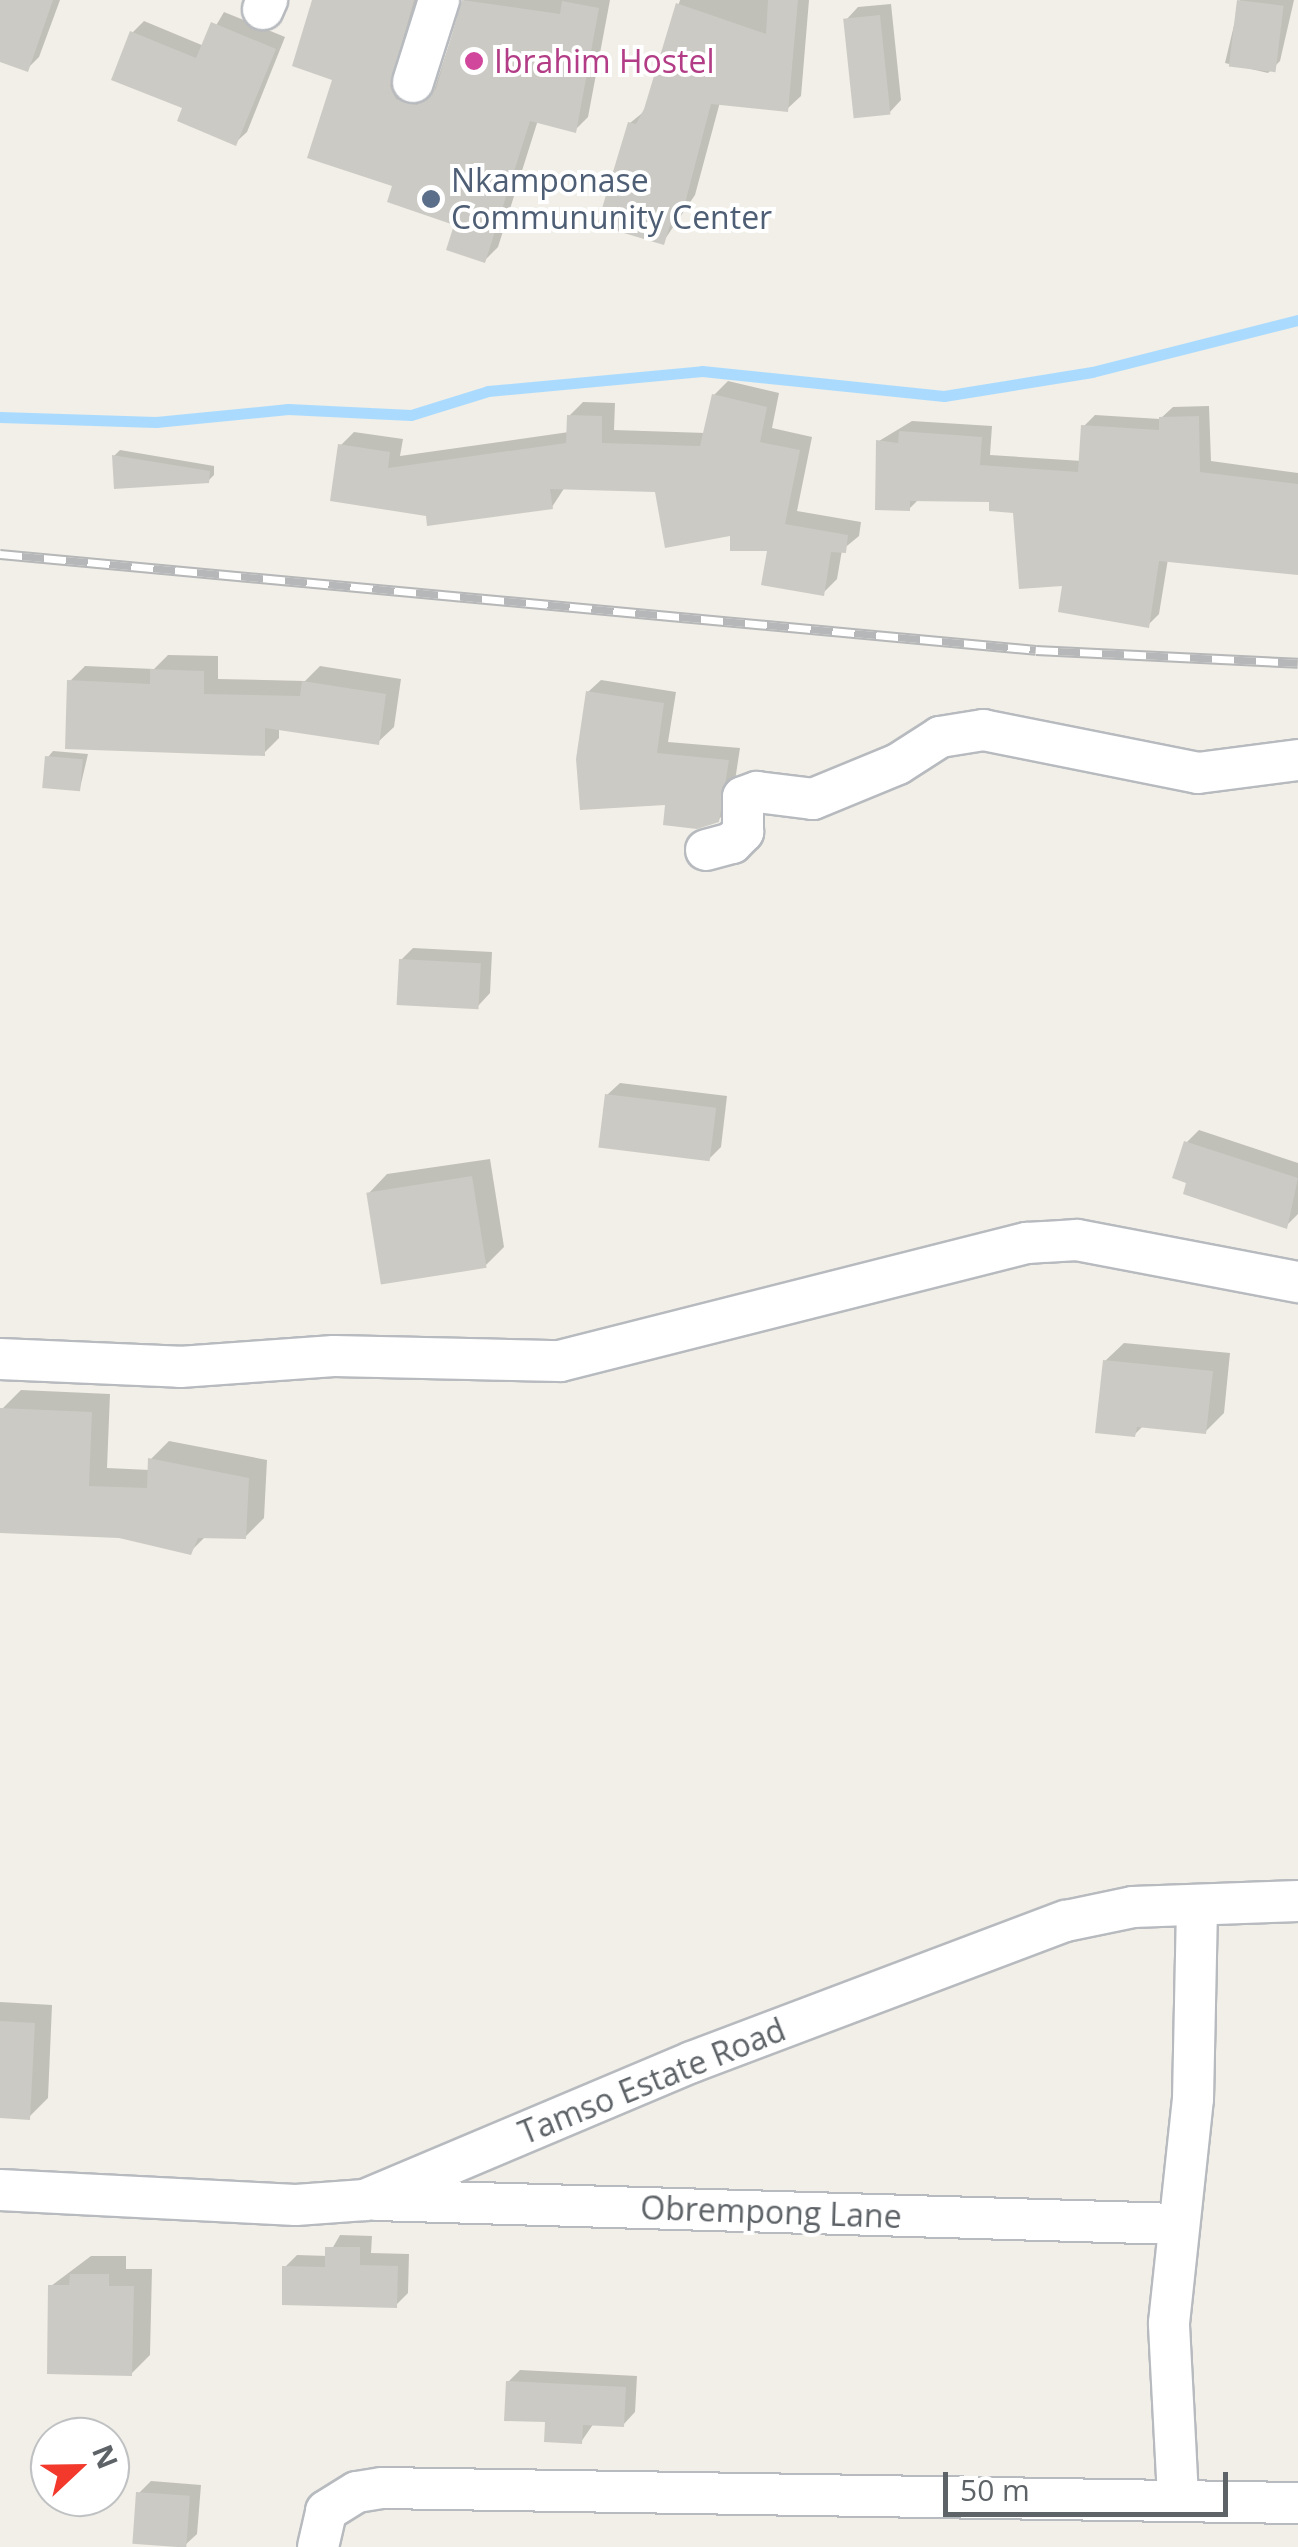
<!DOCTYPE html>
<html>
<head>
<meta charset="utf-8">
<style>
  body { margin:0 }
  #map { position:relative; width:1298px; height:2547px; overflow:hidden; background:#f1efe7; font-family:"Open Sans",sans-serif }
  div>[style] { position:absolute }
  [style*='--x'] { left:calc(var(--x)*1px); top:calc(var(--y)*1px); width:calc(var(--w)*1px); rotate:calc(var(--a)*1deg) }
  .shadow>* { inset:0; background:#0003 }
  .stream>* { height:11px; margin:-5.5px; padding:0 5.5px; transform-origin:5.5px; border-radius:5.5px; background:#aadbff }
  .building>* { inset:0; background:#cccac4; transform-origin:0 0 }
  .roads { filter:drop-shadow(2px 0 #b7babe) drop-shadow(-2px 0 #b7babe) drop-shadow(0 2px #b7babe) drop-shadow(0 -2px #b7babe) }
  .minor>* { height:40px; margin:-20px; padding:0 20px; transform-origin:20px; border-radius:20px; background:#fff }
  .rail>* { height:11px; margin-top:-5.5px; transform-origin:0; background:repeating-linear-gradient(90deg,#fff 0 22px,#b6b7b8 0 44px); box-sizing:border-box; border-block:2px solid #b6b7b8 }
  .dots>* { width:28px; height:28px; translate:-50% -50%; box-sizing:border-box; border:5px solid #fff; border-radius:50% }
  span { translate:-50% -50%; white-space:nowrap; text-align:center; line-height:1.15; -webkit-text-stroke:8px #fff; paint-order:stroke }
  .hotel-label { font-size:32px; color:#b23c85 }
  .left { translate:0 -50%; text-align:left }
  .service-label { font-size:32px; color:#4e5e75 }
  .street-label { font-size:32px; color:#5e6368 }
  .north { position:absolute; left:30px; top:2417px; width:100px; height:100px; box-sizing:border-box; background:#fff; border:2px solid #bfc1c3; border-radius:50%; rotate:68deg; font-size:28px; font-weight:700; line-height:40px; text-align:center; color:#5e6368 }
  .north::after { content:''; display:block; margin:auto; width:35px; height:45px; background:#f2392c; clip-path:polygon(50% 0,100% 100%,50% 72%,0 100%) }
  .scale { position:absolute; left:943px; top:2472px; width:285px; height:45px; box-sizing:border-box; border:5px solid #5e6368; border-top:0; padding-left:12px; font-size:30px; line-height:35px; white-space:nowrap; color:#5e6368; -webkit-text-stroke:8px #fff; paint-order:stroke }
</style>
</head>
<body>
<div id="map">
  <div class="shadow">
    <div style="clip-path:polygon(0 0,60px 0,39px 57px,27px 69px,0 59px)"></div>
    <div style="clip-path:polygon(313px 0,424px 0,409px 86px,433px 93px,464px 0,610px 0,588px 117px,575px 130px,538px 120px,498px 247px,485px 260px,457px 223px,395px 184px,336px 78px)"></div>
    <div style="clip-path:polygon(680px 0,809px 0,801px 96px,787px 109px,720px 102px,695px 195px,663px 242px,630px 123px,646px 110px)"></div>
    <div style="clip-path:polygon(1240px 0,1294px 0,1280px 61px,1268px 73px,1225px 63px)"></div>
    <div style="clip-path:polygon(891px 4px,901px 100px,889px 113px,846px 20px,858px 7px)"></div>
    <div style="clip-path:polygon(224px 12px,285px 37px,247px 132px,235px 143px,186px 107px,132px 33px,144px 21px,204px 46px)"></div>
    <div style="clip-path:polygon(728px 381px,779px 393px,772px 428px,812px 437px,797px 511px,861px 522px,859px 536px,842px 550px,837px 579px,823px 593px,770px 549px,657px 490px,565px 487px,552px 507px,428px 514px,340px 446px,354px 432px,403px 439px,400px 456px,569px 432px,569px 416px,583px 402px,615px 403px,614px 430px,706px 433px,714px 395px)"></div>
    <div style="clip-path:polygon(1209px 406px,1211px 461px,1298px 473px,1298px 570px,1168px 559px,1159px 614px,1148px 625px,1065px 583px,1016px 510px,992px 500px,919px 499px,909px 509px,879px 441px,912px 421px,992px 426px,990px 455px,1082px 461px,1084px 426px,1095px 415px,1160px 419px,1173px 407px)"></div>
    <div style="clip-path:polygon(120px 450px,214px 466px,214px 475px,208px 481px,114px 456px)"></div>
    <div style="clip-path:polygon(168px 655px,218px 656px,218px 679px,305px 681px,320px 666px,401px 679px,394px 727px,378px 742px,279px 727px,279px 738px,264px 753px,70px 681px,85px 666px,154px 669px)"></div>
    <div style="clip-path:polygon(601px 680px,676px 692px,668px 742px,740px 748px,731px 807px,718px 820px,668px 802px,588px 692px)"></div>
    <div style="clip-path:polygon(53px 751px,88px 754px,80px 788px,48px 757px)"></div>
    <div style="clip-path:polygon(413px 948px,492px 952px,490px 993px,478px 1006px,401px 960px)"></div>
    <div style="clip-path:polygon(620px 1083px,727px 1096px,721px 1147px,709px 1159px,607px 1095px)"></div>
    <div style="clip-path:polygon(1199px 1130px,1298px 1163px,1298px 1214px,1286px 1226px,1189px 1181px,1186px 1143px)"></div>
    <div style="clip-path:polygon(490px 1159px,504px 1247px,485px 1266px,369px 1193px,387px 1174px)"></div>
    <div style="clip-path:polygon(1124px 1343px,1230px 1353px,1224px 1413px,1205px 1432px,1144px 1425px,1134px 1435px,1105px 1361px)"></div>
    <div style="clip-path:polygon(21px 1390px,110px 1394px,107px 1468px,150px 1470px,151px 1459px,169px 1441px,267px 1460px,264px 1518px,245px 1537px,206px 1536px,190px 1552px,120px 1535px,0 1530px,2px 1409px)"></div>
    <div style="clip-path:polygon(0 2002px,52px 2005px,48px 2098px,29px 2117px,0 2115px)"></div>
    <div style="clip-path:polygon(340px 2235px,372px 2236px,371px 2253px,409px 2254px,408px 2293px,396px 2305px,285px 2267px,297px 2255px,328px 2256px)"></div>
    <div style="clip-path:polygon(91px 2256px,126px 2256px,126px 2269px,152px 2269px,150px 2355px,131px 2374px,51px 2286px)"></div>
    <div style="clip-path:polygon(520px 2370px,637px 2376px,635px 2412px,623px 2425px,594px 2423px,581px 2442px,508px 2382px)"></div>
    <div style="clip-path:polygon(151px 2481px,201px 2485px,197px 2534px,184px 2546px,139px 2493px)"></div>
  </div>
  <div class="stream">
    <div style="--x:0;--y:417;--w:156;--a:1.8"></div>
    <div style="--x:156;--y:422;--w:133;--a:-5.6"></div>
    <div style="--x:288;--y:409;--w:123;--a:2.8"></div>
    <div style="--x:411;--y:415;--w:81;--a:-17.3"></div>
    <div style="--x:488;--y:391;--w:215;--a:-5.3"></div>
    <div style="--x:702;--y:371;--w:243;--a:5.9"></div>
    <div style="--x:944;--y:396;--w:150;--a:-9.2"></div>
    <div style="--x:1092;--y:372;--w:212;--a:-14.2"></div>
  </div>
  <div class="building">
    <div style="clip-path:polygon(0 0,53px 0,28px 72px,0 62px)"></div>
    <div style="clip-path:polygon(312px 0,414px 0,390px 86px,396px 99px,417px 105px,436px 89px,462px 0,560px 14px,562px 1px,599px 8px,576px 133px,530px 121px,485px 263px,446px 250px,454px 225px,387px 202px,392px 186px,307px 158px,332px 80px,292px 66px)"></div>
    <div style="clip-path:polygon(768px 0,798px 0,788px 112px,711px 104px,683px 211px,675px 209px,664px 245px,597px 225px,628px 122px,636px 124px,644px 109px,676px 3px,766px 34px)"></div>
    <div style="left:1237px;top:0;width:47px;height:67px;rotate:7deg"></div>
    <div style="left:880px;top:15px;width:100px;height:37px;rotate:84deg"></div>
    <div style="clip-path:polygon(211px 22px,276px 49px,236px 146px,177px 121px,182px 108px,111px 80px,130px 31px,196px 58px)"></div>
    <div style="clip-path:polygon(712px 394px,767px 407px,760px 442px,800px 450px,785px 524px,848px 535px,846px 553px,831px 552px,824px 596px,761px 585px,767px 551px,730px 551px,730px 536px,665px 548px,655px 492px,550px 489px,553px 509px,427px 526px,426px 516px,330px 501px,338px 444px,390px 452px,388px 468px,566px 443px,567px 415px,602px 416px,602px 443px,700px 446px)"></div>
    <div style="clip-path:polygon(1199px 416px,1200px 472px,1298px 484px,1298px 575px,1159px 561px,1149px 628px,1058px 612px,1062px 586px,1019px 589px,1013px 513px,989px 511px,989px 502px,910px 501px,910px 511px,875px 510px,876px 440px,898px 443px,899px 431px,982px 437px,980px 465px,1078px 472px,1081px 425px,1159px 430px,1159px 417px)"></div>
    <div style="clip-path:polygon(112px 455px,210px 471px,209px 483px,114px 489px)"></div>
    <div style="clip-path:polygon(150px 669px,204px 671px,204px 694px,300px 696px,302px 681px,386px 694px,379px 745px,265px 728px,265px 756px,65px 749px,67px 680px,150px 684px)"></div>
    <div style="clip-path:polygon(586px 691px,664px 703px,657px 753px,729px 760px,719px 822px,697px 829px,663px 825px,665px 805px,580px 810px,576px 759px)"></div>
    <div style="left:45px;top:756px;width:38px;height:32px;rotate:5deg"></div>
    <div style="left:399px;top:959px;width:82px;height:46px;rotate:3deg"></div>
    <div style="left:605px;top:1094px;width:112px;height:54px;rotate:7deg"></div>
    <div style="clip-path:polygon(1184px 1141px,1298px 1178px,1287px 1229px,1183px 1194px,1186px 1183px,1172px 1178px)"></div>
    <div style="left:472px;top:1176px;width:93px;height:107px;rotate:81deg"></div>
    <div style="clip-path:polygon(1103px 1360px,1213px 1371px,1206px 1434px,1137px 1427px,1135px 1437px,1095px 1433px)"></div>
    <div style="clip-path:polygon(0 1408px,92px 1412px,89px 1486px,147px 1488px,148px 1458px,249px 1478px,246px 1539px,198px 1538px,191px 1555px,119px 1538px,0 1533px)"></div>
    <div style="clip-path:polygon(0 2021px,35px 2023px,30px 2120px,0 2118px)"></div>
    <div style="clip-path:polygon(325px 2247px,360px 2247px,360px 2265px,398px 2266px,397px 2308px,282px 2305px,282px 2266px,325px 2267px)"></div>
    <div style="clip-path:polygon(70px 2274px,109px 2274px,109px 2286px,134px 2286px,132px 2376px,47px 2374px,48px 2285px,69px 2285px)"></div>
    <div style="clip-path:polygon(506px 2381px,626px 2387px,624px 2427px,583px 2425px,582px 2444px,544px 2442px,545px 2422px,504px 2421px)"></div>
    <div style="left:136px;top:2492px;width:54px;height:52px;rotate:4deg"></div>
  </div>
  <div class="roads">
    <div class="minor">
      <div style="--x:263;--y:9;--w:10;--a:-66"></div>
      <div style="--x:413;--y:82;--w:86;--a:-72.4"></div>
      <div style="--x:706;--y:850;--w:27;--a:-15"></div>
      <div style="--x:732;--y:843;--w:16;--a:-45"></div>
      <div style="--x:743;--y:832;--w:35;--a:-90"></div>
      <div style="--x:743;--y:797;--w:15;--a:-20"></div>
      <div style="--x:757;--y:792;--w:56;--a:7.1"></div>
      <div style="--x:813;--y:799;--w:92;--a:-22.4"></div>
      <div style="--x:898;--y:764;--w:50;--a:-32.7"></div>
      <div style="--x:940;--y:737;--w:44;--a:-9.2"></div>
      <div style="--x:983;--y:730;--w:219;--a:11.3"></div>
      <div style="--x:1198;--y:773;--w:101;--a:-7.4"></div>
      <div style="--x:0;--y:1359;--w:180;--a:2.5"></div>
      <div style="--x:180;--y:1367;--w:154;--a:-4.1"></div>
      <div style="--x:334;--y:1356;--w:226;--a:1.3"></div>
      <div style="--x:560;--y:1361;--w:482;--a:-14.2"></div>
      <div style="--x:1027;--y:1243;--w:50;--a:-3.4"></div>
      <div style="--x:1077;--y:1240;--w:225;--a:10.8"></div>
      <div style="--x:0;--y:2190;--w:296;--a:2.9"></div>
      <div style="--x:296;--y:2205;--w:69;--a:-4.1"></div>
      <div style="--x:365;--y:2200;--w:355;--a:-22.9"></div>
      <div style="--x:692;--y:2062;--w:400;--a:-20.7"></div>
      <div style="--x:1066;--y:1921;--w:68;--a:-11.8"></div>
      <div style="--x:1133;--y:1907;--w:165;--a:-2.1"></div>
      <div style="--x:377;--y:2200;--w:800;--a:1.72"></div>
      <div style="--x:1178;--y:2497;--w:174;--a:-93"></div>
      <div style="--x:1169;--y:2323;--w:225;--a:-83.9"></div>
      <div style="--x:1193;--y:2099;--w:194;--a:-88.8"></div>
      <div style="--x:318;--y:2547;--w:37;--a:-77"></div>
      <div style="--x:326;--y:2511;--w:36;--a:-32"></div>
      <div style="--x:357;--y:2492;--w:25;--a:-9"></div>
      <div style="--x:382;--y:2488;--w:916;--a:0.94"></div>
    </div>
  </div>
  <div class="rail">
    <div style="--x:0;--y:554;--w:1040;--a:5.29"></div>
    <div style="--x:1036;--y:650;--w:262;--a:2.8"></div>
  </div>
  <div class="dots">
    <div style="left:474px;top:61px;background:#d1479c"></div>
    <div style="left:431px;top:199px;background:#5c6f8a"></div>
  </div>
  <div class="hotel-label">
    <span class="left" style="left:494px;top:61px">Ibrahim Hostel</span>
  </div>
  <div class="service-label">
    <span class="left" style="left:451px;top:199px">Nkamponase<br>Commununity Center</span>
  </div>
  <div class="street-label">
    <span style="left:652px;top:2081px;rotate:-22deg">Tamso Estate Road</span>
    <span style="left:771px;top:2212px;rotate:2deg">Obrempong Lane</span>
  </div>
  <div class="north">N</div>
  <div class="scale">50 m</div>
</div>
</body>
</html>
